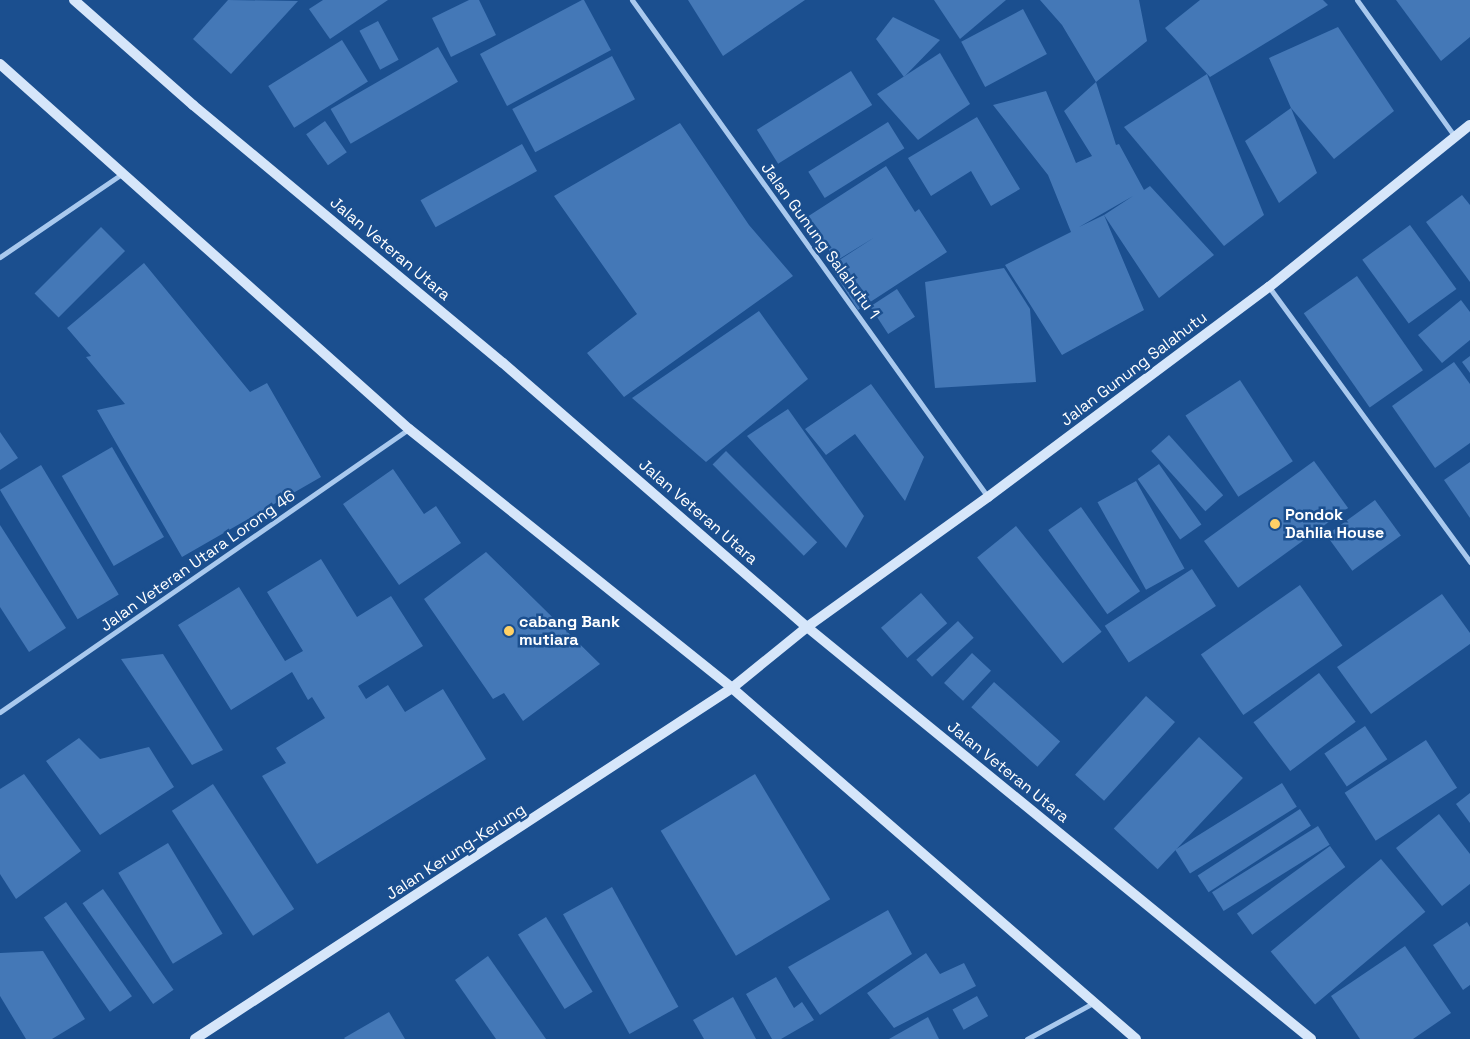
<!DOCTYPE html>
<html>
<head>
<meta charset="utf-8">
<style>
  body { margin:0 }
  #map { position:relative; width:1470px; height:1039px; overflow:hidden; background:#1b4f8f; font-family:"Space Grotesk",sans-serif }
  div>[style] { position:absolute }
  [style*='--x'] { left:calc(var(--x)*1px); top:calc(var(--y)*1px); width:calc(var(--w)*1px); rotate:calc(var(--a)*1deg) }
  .building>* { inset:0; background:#4478b7; transform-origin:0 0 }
  .street>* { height:5px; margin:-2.5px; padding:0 2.5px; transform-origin:2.5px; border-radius:2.5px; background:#a9c9ee }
  .secondary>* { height:10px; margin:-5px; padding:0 5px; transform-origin:5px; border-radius:5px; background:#d6e6fa }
  .dots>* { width:14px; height:14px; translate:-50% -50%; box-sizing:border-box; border:2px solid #1b4f8f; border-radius:50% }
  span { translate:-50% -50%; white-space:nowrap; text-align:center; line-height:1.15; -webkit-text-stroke:5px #1b4f8f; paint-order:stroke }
  .street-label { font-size:16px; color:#fff }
  .poi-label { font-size:16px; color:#fff; font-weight:700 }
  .left { translate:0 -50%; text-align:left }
</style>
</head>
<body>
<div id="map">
  <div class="building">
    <div style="clip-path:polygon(228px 0,298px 1px,231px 74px,193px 39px)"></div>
    <div style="clip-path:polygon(323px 0,388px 0,330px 39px,309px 9px)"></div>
    <div style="clip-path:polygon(469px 0,479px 0,496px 35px,451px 57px,432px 18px)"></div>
    <div style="clip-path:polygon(582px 0,584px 0,611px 50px,507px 106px,480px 54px)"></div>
    <div style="clip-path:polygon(688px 0,805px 0,723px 56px)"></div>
    <div style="clip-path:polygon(934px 0,1006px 0,960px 39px)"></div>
    <div style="clip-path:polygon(1040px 0,1139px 0,1147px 41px,1096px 82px,1062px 25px)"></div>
    <div style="clip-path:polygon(1200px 0,1323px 0,1328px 5px,1210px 77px,1165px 28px)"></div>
    <div style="clip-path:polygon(1396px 0,1470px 0,1470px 37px,1441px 61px)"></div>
    <div style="left:1023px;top:9px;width:51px;height:70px;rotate:62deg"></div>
    <div style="clip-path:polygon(893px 17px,940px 40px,904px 77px,876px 39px)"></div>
    <div style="left:378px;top:21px;width:44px;height:21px;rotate:62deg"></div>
    <div style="clip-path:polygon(1338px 27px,1394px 111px,1334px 159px,1291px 108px,1269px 58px)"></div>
    <div style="left:342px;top:40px;width:49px;height:87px;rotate:58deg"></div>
    <div style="left:438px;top:47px;width:40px;height:124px;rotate:60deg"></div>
    <div style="clip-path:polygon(940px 53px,970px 104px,918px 140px,877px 94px)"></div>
    <div style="left:612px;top:56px;width:49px;height:113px;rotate:62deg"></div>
    <div style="left:851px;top:71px;width:40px;height:111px;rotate:58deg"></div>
    <div style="clip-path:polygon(1207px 74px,1264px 215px,1224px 246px,1124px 127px)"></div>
    <div style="clip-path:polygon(evenodd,1096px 82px,1116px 145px,1119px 144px,1144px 190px,1150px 186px,1214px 255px,1159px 298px,1104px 215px,1144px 310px,1062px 355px,1005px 265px,1071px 232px,1048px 175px,993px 105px,1046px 91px,1076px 163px,1092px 156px,1064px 111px,1096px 82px,1133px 196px,1104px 215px,1079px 227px,1133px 196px)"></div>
    <div style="clip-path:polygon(1291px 108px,1317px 173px,1279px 203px,1245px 141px)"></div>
    <div style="clip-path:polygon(977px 117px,1020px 189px,991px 206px,971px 171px,931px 196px,908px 158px)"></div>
    <div style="left:325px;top:121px;width:38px;height:23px;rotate:55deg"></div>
    <div style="left:888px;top:122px;width:31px;height:94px;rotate:58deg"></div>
    <div style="clip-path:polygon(680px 123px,749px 225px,793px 276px,624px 397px,587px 353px,637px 314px,554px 196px)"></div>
    <div style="left:522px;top:144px;width:31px;height:116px;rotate:61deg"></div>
    <div style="clip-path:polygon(886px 166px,915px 212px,919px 209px,947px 252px,858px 310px,830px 266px,875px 237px,836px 261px,807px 217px)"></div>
    <div style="clip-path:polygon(1462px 195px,1470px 205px,1470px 282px,1426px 222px)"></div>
    <div style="left:1410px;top:225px;width:79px;height:59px;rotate:54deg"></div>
    <div style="left:101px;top:227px;width:34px;height:94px;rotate:45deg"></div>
    <div style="clip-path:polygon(144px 263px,250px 392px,267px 383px,321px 477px,182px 557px,97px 410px,125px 404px,86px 357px,91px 356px,67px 328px)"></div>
    <div style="clip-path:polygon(1004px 268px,1030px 309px,1036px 382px,935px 388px,925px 282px)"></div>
    <div style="left:1357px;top:276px;width:115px;height:65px;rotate:55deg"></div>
    <div style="left:897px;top:289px;width:33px;height:32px;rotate:57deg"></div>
    <div style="clip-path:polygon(1461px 300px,1470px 312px,1470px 340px,1442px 363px,1418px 335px)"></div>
    <div style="clip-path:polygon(759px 311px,808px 379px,706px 462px,632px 398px)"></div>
    <div style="clip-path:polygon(1470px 356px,1470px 373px,1462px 362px)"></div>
    <div style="clip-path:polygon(1454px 362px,1470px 384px,1470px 443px,1435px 468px,1392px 406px)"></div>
    <div style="left:1240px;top:380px;width:97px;height:65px;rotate:57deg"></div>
    <div style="clip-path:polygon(871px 384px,924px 457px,905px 501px,855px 434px,826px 455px,805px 429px)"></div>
    <div style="clip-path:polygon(788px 409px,864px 516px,846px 548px,747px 436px)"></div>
    <div style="clip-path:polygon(0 432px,18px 458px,0 470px)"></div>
    <div style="left:1169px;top:435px;width:81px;height:24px;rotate:48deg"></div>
    <div style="left:112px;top:447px;width:104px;height:58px;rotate:60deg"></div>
    <div style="left:726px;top:451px;width:129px;height:19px;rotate:45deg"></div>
    <div style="left:1314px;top:461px;width:58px;height:136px;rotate:54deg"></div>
    <div style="clip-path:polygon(1470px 462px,1470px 518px,1444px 480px)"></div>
    <div style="left:1159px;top:464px;width:74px;height:26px;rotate:55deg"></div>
    <div style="left:41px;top:465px;width:151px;height:48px;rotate:59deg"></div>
    <div style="clip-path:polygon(393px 469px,424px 514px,436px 506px,461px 543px,399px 585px,343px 504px)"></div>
    <div style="left:1136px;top:481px;width:100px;height:44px;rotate:61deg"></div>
    <div style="left:1375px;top:500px;width:44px;height:60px;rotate:54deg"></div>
    <div style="left:1081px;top:507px;width:103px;height:40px;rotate:55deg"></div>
    <div style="clip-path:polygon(0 525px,66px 628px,29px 652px,0 607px)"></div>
    <div style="left:1016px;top:526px;width:136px;height:50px;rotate:51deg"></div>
    <div style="clip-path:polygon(486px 552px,600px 664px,523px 721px,504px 693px,493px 699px,424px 599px)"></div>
    <div style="clip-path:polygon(321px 559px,357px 617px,391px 596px,423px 646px,358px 686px,366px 699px,388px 685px,405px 712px,443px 689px,486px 759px,317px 864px,262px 776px,286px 763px,276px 748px,325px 718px,312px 697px,308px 700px,292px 672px,231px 710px,178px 625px,239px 587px,285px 661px,303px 651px,267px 592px)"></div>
    <div style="left:1192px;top:569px;width:44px;height:104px;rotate:57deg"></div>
    <div style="left:1300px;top:585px;width:74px;height:121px;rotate:55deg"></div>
    <div style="left:921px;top:593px;width:40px;height:53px;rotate:49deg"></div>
    <div style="clip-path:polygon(1442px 594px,1470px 633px,1470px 644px,1371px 714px,1337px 667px)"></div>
    <div style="left:958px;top:621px;width:23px;height:57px;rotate:47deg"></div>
    <div style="left:972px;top:653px;width:26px;height:41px;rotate:43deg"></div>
    <div style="clip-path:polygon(163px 654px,223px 750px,192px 765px,121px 659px)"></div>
    <div style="left:1319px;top:673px;width:61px;height:82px;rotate:53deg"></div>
    <div style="left:994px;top:682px;width:89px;height:34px;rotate:42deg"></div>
    <div style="left:1146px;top:696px;width:39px;height:106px;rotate:42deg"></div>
    <div style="left:1365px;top:726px;width:40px;height:49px;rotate:56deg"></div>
    <div style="left:1199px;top:737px;width:60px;height:125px;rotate:43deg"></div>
    <div style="clip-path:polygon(79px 738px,100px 759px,149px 747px,174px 787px,100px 835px,46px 761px)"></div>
    <div style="left:1426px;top:740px;width:57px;height:97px;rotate:57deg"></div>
    <div style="clip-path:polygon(24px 774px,81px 851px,16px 899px,0 874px,0 789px)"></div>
    <div style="left:755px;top:774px;width:146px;height:110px;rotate:59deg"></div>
    <div style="left:1282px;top:783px;width:28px;height:126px;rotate:58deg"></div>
    <div style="left:213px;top:784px;width:149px;height:49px;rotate:57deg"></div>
    <div style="clip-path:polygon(1470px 793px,1470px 823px,1456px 804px)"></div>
    <div style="left:1300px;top:809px;width:20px;height:122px;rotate:57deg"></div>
    <div style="clip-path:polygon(1439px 814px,1470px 854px,1470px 884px,1442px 906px,1396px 848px)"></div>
    <div style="left:1318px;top:826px;width:22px;height:125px;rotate:58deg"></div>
    <div style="left:168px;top:843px;width:106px;height:58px;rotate:59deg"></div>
    <div style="left:1330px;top:846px;width:26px;height:115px;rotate:54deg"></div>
    <div style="left:1381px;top:859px;width:69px;height:144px;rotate:50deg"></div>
    <div style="left:612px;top:887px;width:137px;height:56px;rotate:61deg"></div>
    <div style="left:103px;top:889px;width:123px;height:25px;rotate:55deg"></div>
    <div style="left:66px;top:902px;width:115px;height:27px;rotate:55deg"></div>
    <div style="clip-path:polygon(888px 910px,912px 954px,820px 1015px,788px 967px)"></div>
    <div style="left:546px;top:917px;width:88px;height:33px;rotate:58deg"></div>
    <div style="clip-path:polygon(1467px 922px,1470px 927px,1470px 985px,1463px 990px,1433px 945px)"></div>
    <div style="clip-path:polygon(1405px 946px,1451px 1013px,1413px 1039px,1360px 1039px,1331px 996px)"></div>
    <div style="clip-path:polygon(43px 951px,85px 1019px,52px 1039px,26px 1039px,0 996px,0 953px)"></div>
    <div style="clip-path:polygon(926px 953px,940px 974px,964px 963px,976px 986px,894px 1028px,867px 993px)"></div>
    <div style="clip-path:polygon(488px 956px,546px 1039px,496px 1039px,455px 980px)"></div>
    <div style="clip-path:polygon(776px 977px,794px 1008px,802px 1002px,814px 1020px,781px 1039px,772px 1039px,746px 994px)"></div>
    <div style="left:977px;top:996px;width:23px;height:28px;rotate:61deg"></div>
    <div style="clip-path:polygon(733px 997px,756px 1039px,704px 1039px,693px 1020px)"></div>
    <div style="clip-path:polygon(389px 1012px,405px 1039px,345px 1039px,344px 1038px)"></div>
    <div style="clip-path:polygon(928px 1017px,939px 1039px,889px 1039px)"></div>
  </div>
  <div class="street">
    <div style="--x:632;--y:0;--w:611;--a:54.39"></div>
    <div style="--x:1357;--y:0;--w:168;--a:54.4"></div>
    <div style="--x:0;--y:257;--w:149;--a:-34.3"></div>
    <div style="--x:1269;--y:287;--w:341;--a:53.8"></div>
    <div style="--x:0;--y:712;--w:497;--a:-34.7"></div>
    <div style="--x:1027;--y:1039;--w:75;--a:-28.6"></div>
  </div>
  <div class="secondary">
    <div style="--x:74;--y:0;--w:159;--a:41.4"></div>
    <div style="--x:193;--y:105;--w:403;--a:39.8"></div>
    <div style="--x:503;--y:363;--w:403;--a:41"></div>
    <div style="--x:807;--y:627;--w:651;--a:39.26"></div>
    <div style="--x:0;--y:64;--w:548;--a:41.75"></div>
    <div style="--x:409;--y:429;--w:414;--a:38.7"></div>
    <div style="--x:732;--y:688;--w:535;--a:40.98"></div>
    <div style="--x:195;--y:1039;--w:642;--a:-33.17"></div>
    <div style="--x:732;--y:688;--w:97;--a:-39.1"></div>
    <div style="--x:807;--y:627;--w:223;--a:-35.7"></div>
    <div style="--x:988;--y:497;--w:351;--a:-36.8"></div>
    <div style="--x:1269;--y:287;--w:258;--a:-38.9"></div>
  </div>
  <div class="dots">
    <div style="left:1275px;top:524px;background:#ffd166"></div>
    <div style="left:509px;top:631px;background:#ffd166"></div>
  </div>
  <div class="street-label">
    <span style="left:820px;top:241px;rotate:54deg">Jalan Gunung Salahutu 1</span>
    <span style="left:390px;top:249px;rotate:40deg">Jalan Veteran Utara</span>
    <span style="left:1134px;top:369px;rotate:-37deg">Jalan Gunung Salahutu</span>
    <span style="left:698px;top:512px;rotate:41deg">Jalan Veteran Utara</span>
    <span style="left:198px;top:561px;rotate:-35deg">Jalan Veteran Utara Lorong 46</span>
    <span style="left:1008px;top:772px;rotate:39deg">Jalan Veteran Utara</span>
    <span style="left:456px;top:852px;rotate:-33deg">Jalan Kerung-Kerung</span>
  </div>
  <div class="poi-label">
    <span class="left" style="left:1285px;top:524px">Pondok<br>Dahlia House</span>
    <span class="left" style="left:519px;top:631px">cabang Bank<br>mutiara</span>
  </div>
</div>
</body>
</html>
